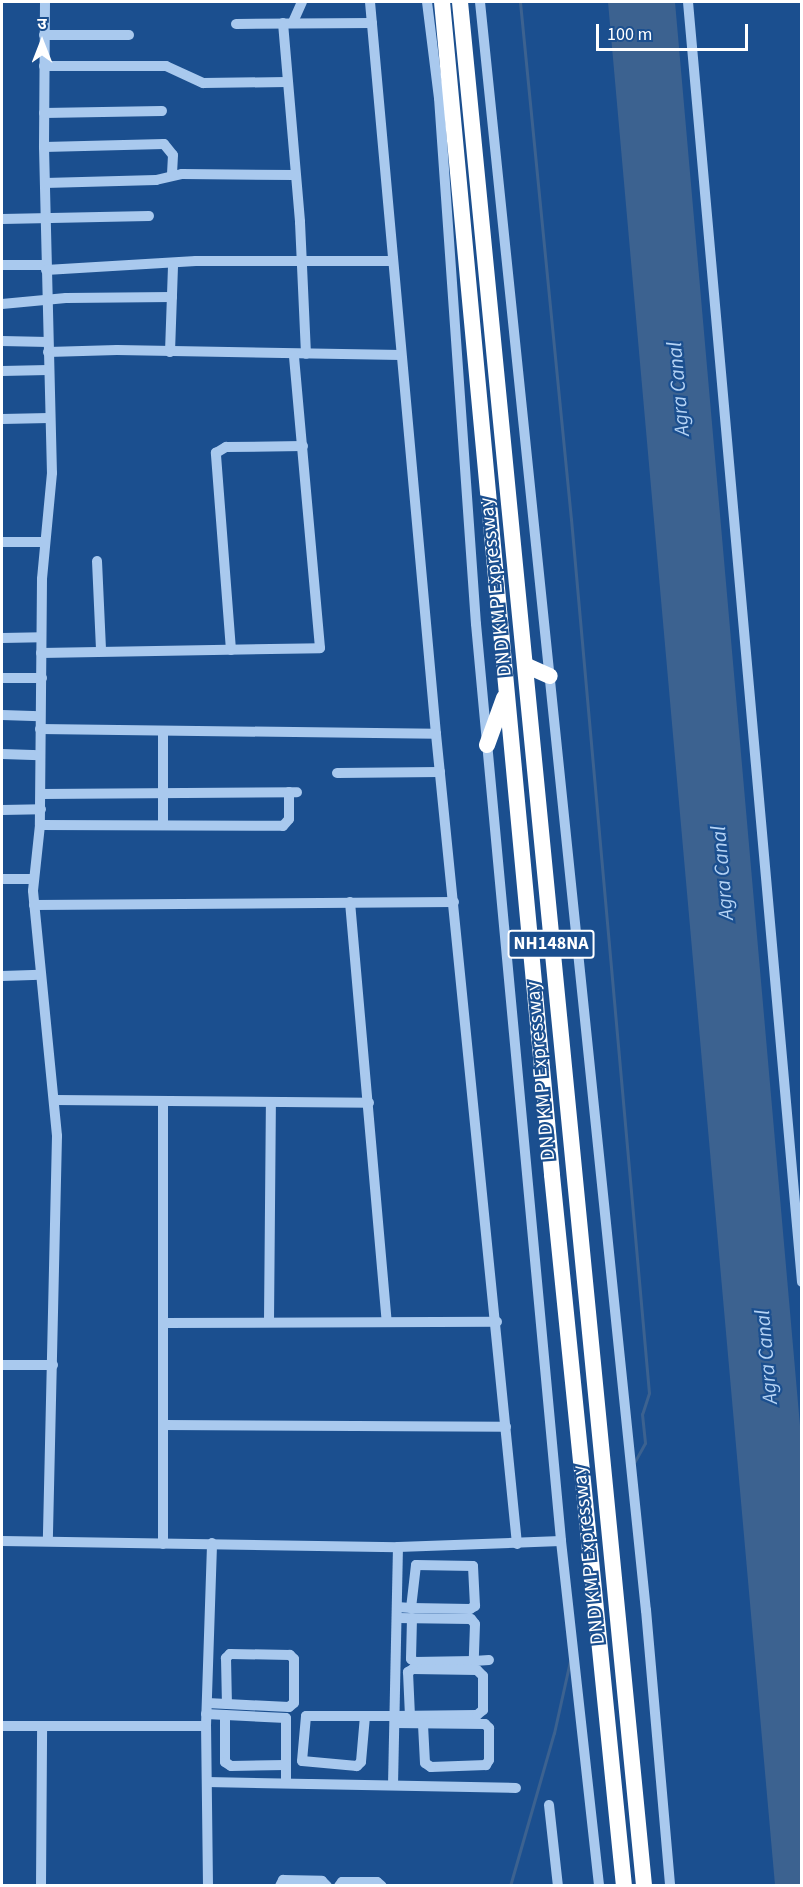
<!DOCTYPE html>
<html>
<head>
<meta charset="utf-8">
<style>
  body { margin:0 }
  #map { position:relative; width:803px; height:1887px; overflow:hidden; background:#1b4f8f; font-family:"Source Sans 3","Noto Sans Devanagari",sans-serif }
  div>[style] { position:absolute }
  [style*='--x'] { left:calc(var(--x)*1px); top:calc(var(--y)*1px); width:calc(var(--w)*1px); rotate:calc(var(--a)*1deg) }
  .water>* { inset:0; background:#3c6290 }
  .stream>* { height:3px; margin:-1.5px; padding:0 1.5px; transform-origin:1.5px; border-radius:1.5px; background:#3c6290 }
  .minor>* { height:10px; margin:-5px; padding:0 5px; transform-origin:5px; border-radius:5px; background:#a9c9ee }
  .highway>* { height:16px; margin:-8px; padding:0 8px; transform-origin:8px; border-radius:8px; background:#fff }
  span { translate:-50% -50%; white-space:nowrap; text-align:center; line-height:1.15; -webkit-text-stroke:4.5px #1b4f8f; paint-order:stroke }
  .shield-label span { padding:2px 4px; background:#1b4f8f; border:2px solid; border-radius:4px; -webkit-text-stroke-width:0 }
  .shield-label { font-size:18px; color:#fff; font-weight:700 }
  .street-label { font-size:20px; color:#fff }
  .water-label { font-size:21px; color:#b5d3f5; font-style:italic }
  .frame { position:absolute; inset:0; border:3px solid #fff; pointer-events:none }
  .north { position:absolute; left:12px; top:12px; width:60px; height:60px; -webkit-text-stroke:4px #1b4f8f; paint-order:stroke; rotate:0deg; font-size:16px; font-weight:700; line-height:24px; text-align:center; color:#fff }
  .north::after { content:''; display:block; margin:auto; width:21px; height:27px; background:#fff; clip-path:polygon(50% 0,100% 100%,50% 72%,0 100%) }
  .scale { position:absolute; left:596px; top:24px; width:152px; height:27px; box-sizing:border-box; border:3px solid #fff; border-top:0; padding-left:8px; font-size:18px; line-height:21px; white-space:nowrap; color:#fff; -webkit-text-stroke:4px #1b4f8f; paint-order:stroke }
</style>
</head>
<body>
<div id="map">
  <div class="water">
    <div style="clip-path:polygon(608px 2px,675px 2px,801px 1437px,801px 1885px,775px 1885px)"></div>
  </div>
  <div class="stream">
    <div style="--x:520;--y:2;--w:520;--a:84.37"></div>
    <div style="--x:571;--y:519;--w:877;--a:84.9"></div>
    <div style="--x:649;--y:1393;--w:22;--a:108"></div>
    <div style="--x:642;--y:1414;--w:29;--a:84"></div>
    <div style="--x:645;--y:1443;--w:21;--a:119"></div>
    <div style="--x:510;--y:1886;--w:159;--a:-74"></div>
    <div style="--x:554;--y:1733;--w:74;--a:-77.5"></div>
  </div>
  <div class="minor">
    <div style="--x:45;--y:2;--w:145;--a:90.4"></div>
    <div style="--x:44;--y:147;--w:326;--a:88.6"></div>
    <div style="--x:52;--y:473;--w:106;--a:95.4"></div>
    <div style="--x:42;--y:579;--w:246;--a:90.5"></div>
    <div style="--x:40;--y:825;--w:66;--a:96.1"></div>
    <div style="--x:33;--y:891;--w:246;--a:84.4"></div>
    <div style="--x:57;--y:1136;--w:405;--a:91.3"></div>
    <div style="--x:370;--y:2;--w:735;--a:84.85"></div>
    <div style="--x:436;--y:734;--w:814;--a:84.29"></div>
    <div style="--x:427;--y:2;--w:97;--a:82.9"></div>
    <div style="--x:439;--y:98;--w:527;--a:85.98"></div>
    <div style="--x:476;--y:624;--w:921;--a:84.7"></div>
    <div style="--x:561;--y:1541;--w:347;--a:83.7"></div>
    <div style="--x:480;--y:2;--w:1617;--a:84.11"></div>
    <div style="--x:646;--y:1610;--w:277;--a:85"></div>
    <div style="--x:688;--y:2;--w:1285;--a:84.91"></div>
    <div style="--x:293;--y:22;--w:22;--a:-66"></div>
    <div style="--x:283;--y:23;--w:200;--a:85.1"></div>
    <div style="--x:300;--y:222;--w:132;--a:87.4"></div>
    <div style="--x:236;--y:24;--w:136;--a:-0.4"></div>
    <div style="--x:44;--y:35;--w:85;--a:0"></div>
    <div style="--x:44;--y:66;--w:122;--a:0"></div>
    <div style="--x:166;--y:66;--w:41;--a:24.7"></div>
    <div style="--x:203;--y:83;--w:84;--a:-0.7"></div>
    <div style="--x:44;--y:113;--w:118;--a:-1"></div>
    <div style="--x:44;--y:147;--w:120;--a:-1.4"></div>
    <div style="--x:164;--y:144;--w:14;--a:51"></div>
    <div style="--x:173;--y:155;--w:20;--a:93"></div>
    <div style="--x:45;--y:183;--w:111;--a:-1.5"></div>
    <div style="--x:156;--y:180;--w:27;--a:-13"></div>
    <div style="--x:182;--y:174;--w:113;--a:0.5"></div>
    <div style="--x:2;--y:219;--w:147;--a:-1.2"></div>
    <div style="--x:2;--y:265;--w:44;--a:0"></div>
    <div style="--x:46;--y:270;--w:150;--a:-3.4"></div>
    <div style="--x:196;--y:261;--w:197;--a:0"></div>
    <div style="--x:2;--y:304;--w:64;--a:-5.4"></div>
    <div style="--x:66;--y:298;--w:106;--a:-0.5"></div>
    <div style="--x:2;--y:341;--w:46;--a:1.2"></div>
    <div style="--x:48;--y:352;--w:69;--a:-1.7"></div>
    <div style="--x:117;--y:350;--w:284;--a:1"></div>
    <div style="--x:170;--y:352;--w:87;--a:-88"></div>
    <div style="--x:2;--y:371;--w:46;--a:-1.2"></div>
    <div style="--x:2;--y:419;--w:47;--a:-1.2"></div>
    <div style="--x:2;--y:542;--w:43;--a:0"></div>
    <div style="--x:97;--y:561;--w:89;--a:87.4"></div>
    <div style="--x:2;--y:638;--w:39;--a:-1"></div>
    <div style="--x:231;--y:650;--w:198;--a:-94.4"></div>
    <div style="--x:216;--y:453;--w:12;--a:-31"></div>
    <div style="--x:226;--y:447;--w:77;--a:-0.7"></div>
    <div style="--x:41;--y:653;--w:279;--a:-1"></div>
    <div style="--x:320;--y:648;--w:294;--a:-95.1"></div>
    <div style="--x:2;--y:678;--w:40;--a:0"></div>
    <div style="--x:2;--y:715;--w:38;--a:2"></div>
    <div style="--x:40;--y:729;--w:396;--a:0.7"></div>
    <div style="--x:2;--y:754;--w:38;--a:2"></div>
    <div style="--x:337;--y:773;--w:103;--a:-0.6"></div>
    <div style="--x:41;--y:794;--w:256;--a:-0.4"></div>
    <div style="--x:2;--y:810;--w:39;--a:-1"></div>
    <div style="--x:40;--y:825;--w:243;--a:0.2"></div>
    <div style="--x:283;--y:826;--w:9;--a:-49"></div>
    <div style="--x:289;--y:819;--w:27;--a:-90"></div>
    <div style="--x:163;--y:825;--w:94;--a:-90"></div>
    <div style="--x:2;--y:879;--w:32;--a:0"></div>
    <div style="--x:350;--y:902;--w:421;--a:85"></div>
    <div style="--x:34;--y:905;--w:420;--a:-0.4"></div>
    <div style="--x:2;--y:976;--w:38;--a:-2"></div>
    <div style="--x:55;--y:1100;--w:314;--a:0.5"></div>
    <div style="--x:269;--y:1321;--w:219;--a:-89.5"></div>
    <div style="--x:165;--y:1323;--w:332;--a:-0.2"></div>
    <div style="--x:2;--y:1365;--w:51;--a:0"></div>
    <div style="--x:163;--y:1425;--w:343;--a:0.3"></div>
    <div style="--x:2;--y:1541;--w:396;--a:0.9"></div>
    <div style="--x:398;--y:1547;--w:163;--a:-2.1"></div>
    <div style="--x:163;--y:1544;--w:441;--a:-90"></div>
    <div style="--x:397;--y:1607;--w:14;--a:4"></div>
    <div style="--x:411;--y:1608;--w:59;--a:1"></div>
    <div style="--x:470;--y:1609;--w:6;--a:-31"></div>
    <div style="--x:475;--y:1606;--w:40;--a:-92.9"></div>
    <div style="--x:473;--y:1566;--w:57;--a:-179"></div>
    <div style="--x:416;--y:1565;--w:43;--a:96.6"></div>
    <div style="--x:397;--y:1618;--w:74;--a:0.8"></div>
    <div style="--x:471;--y:1619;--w:6;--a:51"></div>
    <div style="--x:475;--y:1624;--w:37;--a:92"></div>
    <div style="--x:474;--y:1661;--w:15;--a:-4"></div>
    <div style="--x:412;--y:1618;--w:41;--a:91.4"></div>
    <div style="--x:411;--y:1659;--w:5;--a:37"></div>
    <div style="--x:415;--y:1662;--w:59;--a:-1"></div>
    <div style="--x:207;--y:1703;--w:82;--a:2.8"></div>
    <div style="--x:289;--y:1707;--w:6;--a:-39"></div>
    <div style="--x:294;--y:1703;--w:44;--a:-90"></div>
    <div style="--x:294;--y:1659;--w:6;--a:-135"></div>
    <div style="--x:290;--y:1655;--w:60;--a:-179"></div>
    <div style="--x:230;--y:1654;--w:6;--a:135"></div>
    <div style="--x:226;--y:1658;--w:46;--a:88.8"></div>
    <div style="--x:206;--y:1714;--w:80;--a:2.9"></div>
    <div style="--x:286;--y:1718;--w:65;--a:90"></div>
    <div style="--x:225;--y:1715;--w:47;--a:90"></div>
    <div style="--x:225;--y:1762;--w:7;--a:34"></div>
    <div style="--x:231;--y:1766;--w:55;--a:-1"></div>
    <div style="--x:365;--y:1716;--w:46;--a:95"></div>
    <div style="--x:361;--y:1762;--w:6;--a:135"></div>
    <div style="--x:357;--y:1766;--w:55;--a:-174.8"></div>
    <div style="--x:302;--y:1761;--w:45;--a:-84.9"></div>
    <div style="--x:306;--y:1716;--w:89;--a:0"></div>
    <div style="--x:395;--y:1716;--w:82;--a:-0.7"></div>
    <div style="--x:477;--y:1715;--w:8;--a:-40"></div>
    <div style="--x:483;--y:1710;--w:34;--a:-90"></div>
    <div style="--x:483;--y:1676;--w:8;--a:-135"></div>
    <div style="--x:477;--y:1670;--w:64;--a:-179.1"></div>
    <div style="--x:413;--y:1669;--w:6;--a:149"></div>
    <div style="--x:408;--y:1672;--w:44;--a:87.4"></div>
    <div style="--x:395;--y:1723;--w:90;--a:0.6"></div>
    <div style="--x:485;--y:1724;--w:6;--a:45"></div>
    <div style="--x:489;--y:1728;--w:32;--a:90"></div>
    <div style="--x:489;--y:1760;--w:6;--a:121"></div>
    <div style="--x:486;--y:1765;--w:55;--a:177.9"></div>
    <div style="--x:431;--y:1767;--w:7;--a:-146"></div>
    <div style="--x:425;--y:1763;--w:39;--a:-93"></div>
    <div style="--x:2;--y:1726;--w:204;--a:0"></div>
    <div style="--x:207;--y:1782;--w:309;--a:1.1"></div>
    <div style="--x:393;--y:1785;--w:238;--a:-88.8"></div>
    <div style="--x:549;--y:1805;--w:81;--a:83.7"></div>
    <div style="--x:41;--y:1886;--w:160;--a:-89.6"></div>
    <div style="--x:208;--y:1886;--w:160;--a:-90.7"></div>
    <div style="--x:206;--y:1726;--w:183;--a:-88.1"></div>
    <div style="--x:280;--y:1886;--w:7;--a:-63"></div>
    <div style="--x:283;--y:1880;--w:39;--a:1"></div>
    <div style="--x:322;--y:1881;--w:7;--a:45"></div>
    <div style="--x:339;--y:1886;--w:5;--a:-53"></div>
    <div style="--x:342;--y:1882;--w:35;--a:0"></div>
    <div style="--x:377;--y:1882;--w:6;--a:39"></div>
  </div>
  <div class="highway">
    <div style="--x:442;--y:2;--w:1178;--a:84.64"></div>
    <div style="--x:552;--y:1175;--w:715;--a:84.22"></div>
    <div style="--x:460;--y:2;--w:1893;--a:84.42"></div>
    <div style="--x:525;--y:665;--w:27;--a:24"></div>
    <div style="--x:487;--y:745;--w:50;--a:-70.1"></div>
  </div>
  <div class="shield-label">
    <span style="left:551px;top:944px">NH148NA</span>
  </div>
  <div class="street-label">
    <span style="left:496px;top:587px;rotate:-96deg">DND KMP Expressway</span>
    <span style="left:541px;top:1071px;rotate:-95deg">DND KMP Expressway</span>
    <span style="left:589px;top:1555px;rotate:-96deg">DND KMP Expressway</span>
  </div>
  <div class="water-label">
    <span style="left:678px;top:389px;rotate:-95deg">Agra Canal</span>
    <span style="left:722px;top:873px;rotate:-95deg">Agra Canal</span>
    <span style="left:766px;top:1357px;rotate:-95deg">Agra Canal</span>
  </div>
  <div class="frame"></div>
  <div class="north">उ</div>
  <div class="scale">100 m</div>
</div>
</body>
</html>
